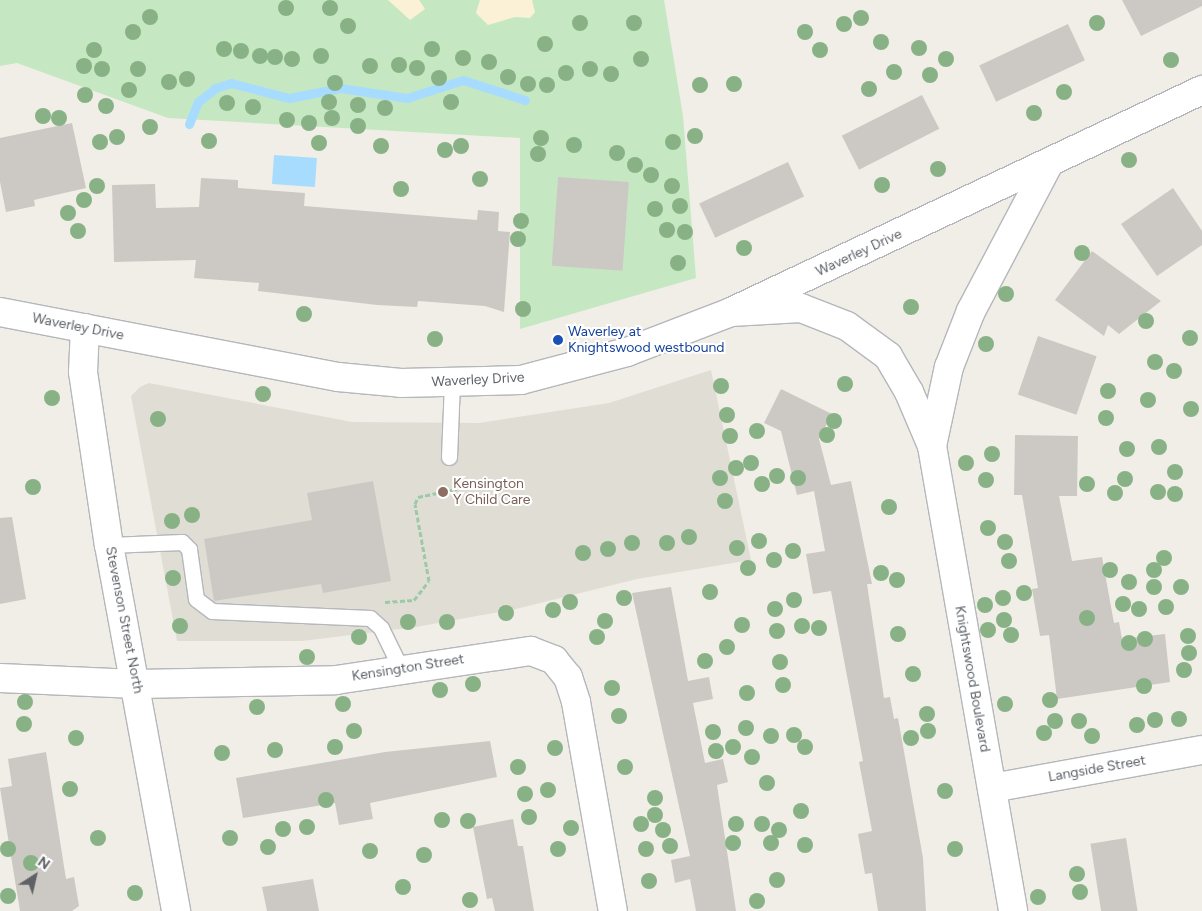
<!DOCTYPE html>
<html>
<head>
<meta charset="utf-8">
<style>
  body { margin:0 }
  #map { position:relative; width:1202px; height:911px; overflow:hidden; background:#f0eee7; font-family:Figtree,sans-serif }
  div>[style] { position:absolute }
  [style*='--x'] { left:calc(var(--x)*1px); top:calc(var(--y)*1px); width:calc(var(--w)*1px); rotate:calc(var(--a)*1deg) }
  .education>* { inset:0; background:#e0ddd5 }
  .green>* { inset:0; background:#c5e8c3 }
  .sand>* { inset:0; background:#fbf1d7 }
  .water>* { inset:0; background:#a8dcff; transform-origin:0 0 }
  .stream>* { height:9px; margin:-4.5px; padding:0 4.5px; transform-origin:4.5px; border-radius:4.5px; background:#a8dcff }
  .building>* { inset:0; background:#ccc9c4; transform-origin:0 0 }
  .path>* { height:3px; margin-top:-1.5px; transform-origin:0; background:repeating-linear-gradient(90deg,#9cc9a8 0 5px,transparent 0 7.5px) }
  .roads { filter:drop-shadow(1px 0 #b4b7bb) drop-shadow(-1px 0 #b4b7bb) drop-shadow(0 1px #b4b7bb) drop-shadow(0 -1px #b4b7bb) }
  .lane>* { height:15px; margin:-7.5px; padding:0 7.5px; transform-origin:7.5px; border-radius:7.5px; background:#fff }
  .street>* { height:28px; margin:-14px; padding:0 14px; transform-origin:14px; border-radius:14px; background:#fff }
  .secondary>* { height:28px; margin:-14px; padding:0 14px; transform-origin:14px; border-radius:14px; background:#fff }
  .trees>* { width:16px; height:16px; margin:-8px; border-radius:50%; background:#88b285 }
  .dots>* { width:14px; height:14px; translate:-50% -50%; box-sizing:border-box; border:2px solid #fff; border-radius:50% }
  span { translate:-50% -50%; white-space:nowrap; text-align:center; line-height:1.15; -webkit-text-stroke:4px #fff; paint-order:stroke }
  .street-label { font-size:14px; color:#5e6267 }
  .transit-label { font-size:14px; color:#164399 }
  .left { translate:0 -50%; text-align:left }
  .education-label { font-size:14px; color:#785e54 }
  .north { position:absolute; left:10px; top:851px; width:50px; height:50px; -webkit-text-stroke:4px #fff; paint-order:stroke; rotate:35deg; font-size:14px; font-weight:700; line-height:20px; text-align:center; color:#5e6267 }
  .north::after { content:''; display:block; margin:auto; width:18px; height:22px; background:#5e6267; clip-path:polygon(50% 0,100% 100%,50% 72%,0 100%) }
</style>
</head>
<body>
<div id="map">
  <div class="education">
    <div style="clip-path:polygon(711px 370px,751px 560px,637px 579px,516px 609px,416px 627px,302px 641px,177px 641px,131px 396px,140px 387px,149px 383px,352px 422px,479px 423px,609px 403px)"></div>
  </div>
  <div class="green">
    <div style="clip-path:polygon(0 0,664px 0,683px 116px,696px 278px,520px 329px,520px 138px,168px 118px,17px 63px,0 66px)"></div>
  </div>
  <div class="sand">
    <div style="clip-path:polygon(388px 0,419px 0,425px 9px,410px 20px)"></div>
    <div style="clip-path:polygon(480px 0,532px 0,535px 12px,530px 18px,515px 17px,488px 25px,476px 13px)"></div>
  </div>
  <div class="water">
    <div style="left:274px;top:155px;width:43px;height:29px;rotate:4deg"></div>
  </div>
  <div class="stream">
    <div style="--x:189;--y:124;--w:24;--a:-68"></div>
    <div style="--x:198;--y:102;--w:22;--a:-39"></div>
    <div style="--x:215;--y:88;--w:17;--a:-17"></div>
    <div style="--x:231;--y:83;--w:60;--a:14.5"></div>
    <div style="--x:289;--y:98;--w:52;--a:-11.1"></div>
    <div style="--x:340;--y:88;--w:68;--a:8.5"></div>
    <div style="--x:407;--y:98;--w:59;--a:-17.8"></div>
    <div style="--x:463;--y:80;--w:65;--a:17.9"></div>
  </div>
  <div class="building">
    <div style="clip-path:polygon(1122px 0,1202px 0,1202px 6px,1141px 36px)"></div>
    <div style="left:1068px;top:24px;width:40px;height:98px;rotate:65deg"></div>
    <div style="left:922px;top:95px;width:38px;height:90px;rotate:63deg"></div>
    <div style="clip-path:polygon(72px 123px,86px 188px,34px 200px,35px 206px,6px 212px,0 182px,0 138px)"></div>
    <div style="left:788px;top:162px;width:38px;height:98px;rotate:65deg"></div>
    <div style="left:558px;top:177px;width:71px;height:89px;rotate:4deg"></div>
    <div style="clip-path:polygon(201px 178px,238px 180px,238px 188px,305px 193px,304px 206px,477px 220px,478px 210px,499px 212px,498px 231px,510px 232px,504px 312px,485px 306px,418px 301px,417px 307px,377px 305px,258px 291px,259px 283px,194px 278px,196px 260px,114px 262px,112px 185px,155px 184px,156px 208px,199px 207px)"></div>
    <div style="clip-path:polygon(1173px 188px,1202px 231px,1202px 245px,1157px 276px,1121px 224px)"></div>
    <div style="clip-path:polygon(1092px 251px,1161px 301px,1119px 334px,1108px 325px,1104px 336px,1055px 300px)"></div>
    <div style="left:1038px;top:336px;width:62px;height:62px;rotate:19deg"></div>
    <div style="clip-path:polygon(781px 389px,832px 414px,819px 439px,831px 485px,851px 481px,872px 584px,867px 584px,884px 698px,890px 697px,894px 719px,898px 718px,923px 858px,926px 911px,878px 911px,872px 873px,865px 874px,858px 834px,872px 831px,859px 762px,863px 761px,831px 591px,813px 594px,806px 554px,825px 551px,814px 491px,797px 495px,781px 431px,764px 423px)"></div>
    <div style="clip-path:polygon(1015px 435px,1078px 436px,1077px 496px,1059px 496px,1072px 561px,1102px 557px,1114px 623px,1119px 622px,1122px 639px,1165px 634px,1170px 682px,1057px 699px,1049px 635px,1040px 636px,1032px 589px,1038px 588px,1022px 495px,1014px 495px)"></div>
    <div style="clip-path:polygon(373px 481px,391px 581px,323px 593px,321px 584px,214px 601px,204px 539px,312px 520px,307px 493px)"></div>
    <div style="clip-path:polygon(12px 517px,26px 599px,0 604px,0 518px)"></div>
    <div style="clip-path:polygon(671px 587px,688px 681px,709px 677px,713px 699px,693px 703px,705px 763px,723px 759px,728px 782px,717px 785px,736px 911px,696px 911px,690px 879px,675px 883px,671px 860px,690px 856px,632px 593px)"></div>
    <div style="clip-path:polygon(490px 741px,497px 777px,370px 803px,373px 819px,339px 825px,335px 803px,243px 818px,236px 778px,385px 752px)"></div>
    <div style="clip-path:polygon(46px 752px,66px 879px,74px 877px,79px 906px,72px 911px,20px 911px,9px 844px,0 788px,12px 786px,8px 759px)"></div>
    <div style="clip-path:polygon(513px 819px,518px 846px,523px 846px,534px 911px,495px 911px,492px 898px,487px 899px,473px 827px)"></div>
    <div style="left:1126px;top:838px;width:74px;height:36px;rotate:81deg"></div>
    <div style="clip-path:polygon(313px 879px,319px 911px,267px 911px,262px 887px)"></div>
  </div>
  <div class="path">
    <div style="--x:385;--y:602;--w:29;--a:-4"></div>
    <div style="--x:414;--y:600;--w:24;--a:-52"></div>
    <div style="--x:429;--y:581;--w:78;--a:-100.3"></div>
    <div style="--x:415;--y:504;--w:8;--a:-67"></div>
    <div style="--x:418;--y:497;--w:40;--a:-12"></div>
  </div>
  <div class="roads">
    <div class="lane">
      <div style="--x:449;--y:457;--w:74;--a:-87.7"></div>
      <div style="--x:109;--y:545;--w:73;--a:-2.4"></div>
      <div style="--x:182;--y:542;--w:10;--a:45"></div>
      <div style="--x:189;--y:549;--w:50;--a:82"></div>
      <div style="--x:196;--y:599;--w:20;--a:37"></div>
      <div style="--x:212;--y:611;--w:158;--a:2.5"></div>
      <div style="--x:370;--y:618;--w:15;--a:42"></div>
      <div style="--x:381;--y:628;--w:46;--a:64"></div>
    </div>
    <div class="street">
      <div style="--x:731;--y:312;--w:70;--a:-3.3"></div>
      <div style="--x:801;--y:308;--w:49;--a:21.4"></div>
      <div style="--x:847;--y:326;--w:51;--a:36.2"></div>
      <div style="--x:888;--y:356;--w:42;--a:59.7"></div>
      <div style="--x:909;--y:392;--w:59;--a:66.9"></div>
      <div style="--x:932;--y:446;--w:472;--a:80.1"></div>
      <div style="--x:85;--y:328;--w:44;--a:92.6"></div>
      <div style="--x:83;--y:372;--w:175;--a:81.5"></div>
      <div style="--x:109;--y:545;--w:372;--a:79.6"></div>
      <div style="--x:932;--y:446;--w:81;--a:-77.9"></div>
      <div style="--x:949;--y:367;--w:60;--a:-68.6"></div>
      <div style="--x:971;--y:311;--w:165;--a:-62.2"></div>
      <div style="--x:0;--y:678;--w:136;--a:2.5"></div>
      <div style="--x:136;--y:684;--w:200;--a:-1.1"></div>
      <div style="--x:336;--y:680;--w:197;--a:-8.5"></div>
      <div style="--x:531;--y:651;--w:25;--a:21"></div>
      <div style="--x:554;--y:660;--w:22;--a:51"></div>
      <div style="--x:568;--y:677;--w:26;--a:72"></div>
      <div style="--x:576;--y:702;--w:212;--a:80"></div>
      <div style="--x:992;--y:788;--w:213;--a:-10.3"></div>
    </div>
    <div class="secondary">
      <div style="--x:0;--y:312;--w:344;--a:10.9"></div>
      <div style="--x:338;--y:377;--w:63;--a:5.4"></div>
      <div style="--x:401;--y:383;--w:120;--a:-1.4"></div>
      <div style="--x:521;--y:380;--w:110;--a:-14.8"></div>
      <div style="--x:627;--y:352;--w:111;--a:-21"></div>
      <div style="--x:731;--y:312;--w:521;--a:-25.24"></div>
    </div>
  </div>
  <div class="trees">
    <div style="left:286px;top:8px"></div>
    <div style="left:330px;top:8px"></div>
    <div style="left:150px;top:17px"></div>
    <div style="left:861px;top:18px"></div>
    <div style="left:580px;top:23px"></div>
    <div style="left:634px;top:23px"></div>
    <div style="left:1097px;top:23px"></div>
    <div style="left:844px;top:24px"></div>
    <div style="left:348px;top:26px"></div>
    <div style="left:133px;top:32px"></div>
    <div style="left:805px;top:32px"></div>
    <div style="left:881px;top:42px"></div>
    <div style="left:545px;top:44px"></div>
    <div style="left:919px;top:48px"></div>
    <div style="left:224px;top:49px"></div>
    <div style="left:432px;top:49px"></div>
    <div style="left:94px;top:50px"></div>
    <div style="left:820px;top:50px"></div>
    <div style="left:241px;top:51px"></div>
    <div style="left:260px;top:56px"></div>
    <div style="left:321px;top:56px"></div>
    <div style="left:275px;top:57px"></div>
    <div style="left:463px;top:58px"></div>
    <div style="left:292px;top:59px"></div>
    <div style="left:641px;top:59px"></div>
    <div style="left:946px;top:59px"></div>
    <div style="left:1171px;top:60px"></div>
    <div style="left:489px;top:62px"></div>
    <div style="left:399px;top:65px"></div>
    <div style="left:84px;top:66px"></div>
    <div style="left:370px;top:66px"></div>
    <div style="left:417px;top:68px"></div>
    <div style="left:102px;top:69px"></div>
    <div style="left:138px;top:69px"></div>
    <div style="left:590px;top:69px"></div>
    <div style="left:894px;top:72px"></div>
    <div style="left:566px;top:73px"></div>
    <div style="left:611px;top:74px"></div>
    <div style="left:930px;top:75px"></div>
    <div style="left:508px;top:77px"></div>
    <div style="left:439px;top:78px"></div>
    <div style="left:187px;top:79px"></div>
    <div style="left:169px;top:82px"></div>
    <div style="left:335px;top:83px"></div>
    <div style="left:528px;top:84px"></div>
    <div style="left:734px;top:84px"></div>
    <div style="left:547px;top:85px"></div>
    <div style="left:700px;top:85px"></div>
    <div style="left:869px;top:89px"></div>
    <div style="left:129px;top:90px"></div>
    <div style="left:1064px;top:92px"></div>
    <div style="left:85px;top:95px"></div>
    <div style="left:329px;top:102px"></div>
    <div style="left:451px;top:102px"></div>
    <div style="left:227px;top:103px"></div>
    <div style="left:358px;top:105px"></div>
    <div style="left:106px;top:106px"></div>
    <div style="left:253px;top:107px"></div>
    <div style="left:385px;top:108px"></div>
    <div style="left:1034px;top:113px"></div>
    <div style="left:43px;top:116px"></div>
    <div style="left:59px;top:118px"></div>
    <div style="left:332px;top:118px"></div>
    <div style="left:287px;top:120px"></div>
    <div style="left:309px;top:123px"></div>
    <div style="left:358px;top:126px"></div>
    <div style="left:150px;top:127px"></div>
    <div style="left:695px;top:136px"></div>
    <div style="left:117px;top:137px"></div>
    <div style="left:541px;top:138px"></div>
    <div style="left:209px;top:141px"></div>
    <div style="left:100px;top:142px"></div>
    <div style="left:673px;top:142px"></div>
    <div style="left:319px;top:143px"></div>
    <div style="left:574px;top:145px"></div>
    <div style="left:381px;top:146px"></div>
    <div style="left:461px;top:146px"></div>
    <div style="left:445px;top:150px"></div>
    <div style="left:617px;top:153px"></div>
    <div style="left:538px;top:154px"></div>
    <div style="left:1129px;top:160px"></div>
    <div style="left:635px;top:165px"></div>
    <div style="left:938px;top:169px"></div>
    <div style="left:651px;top:175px"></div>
    <div style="left:480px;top:179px"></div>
    <div style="left:882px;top:185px"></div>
    <div style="left:97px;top:186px"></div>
    <div style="left:672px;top:186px"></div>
    <div style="left:401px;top:189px"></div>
    <div style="left:84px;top:200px"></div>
    <div style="left:680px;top:206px"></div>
    <div style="left:655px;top:209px"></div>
    <div style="left:68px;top:213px"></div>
    <div style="left:521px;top:221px"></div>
    <div style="left:667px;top:230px"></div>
    <div style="left:78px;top:231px"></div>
    <div style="left:685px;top:232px"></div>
    <div style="left:518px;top:239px"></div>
    <div style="left:744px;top:248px"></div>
    <div style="left:1082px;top:253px"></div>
    <div style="left:678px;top:263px"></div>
    <div style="left:1006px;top:294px"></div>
    <div style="left:911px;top:307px"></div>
    <div style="left:523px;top:309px"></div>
    <div style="left:304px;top:314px"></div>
    <div style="left:1146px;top:321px"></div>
    <div style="left:1190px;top:338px"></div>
    <div style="left:435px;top:339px"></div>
    <div style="left:986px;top:344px"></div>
    <div style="left:1155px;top:362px"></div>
    <div style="left:1174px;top:371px"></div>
    <div style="left:845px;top:384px"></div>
    <div style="left:721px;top:386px"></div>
    <div style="left:1108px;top:391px"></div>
    <div style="left:263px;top:394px"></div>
    <div style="left:52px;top:398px"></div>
    <div style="left:1148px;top:400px"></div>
    <div style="left:1191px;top:409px"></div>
    <div style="left:727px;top:415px"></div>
    <div style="left:1106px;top:418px"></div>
    <div style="left:158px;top:419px"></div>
    <div style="left:834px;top:421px"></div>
    <div style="left:757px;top:431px"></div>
    <div style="left:827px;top:435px"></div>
    <div style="left:730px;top:436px"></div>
    <div style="left:1159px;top:447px"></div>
    <div style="left:1127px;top:449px"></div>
    <div style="left:992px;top:454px"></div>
    <div style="left:751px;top:463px"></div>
    <div style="left:966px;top:463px"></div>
    <div style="left:736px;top:468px"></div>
    <div style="left:1175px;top:472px"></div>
    <div style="left:777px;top:476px"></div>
    <div style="left:720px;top:478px"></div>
    <div style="left:798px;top:478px"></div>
    <div style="left:1125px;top:479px"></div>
    <div style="left:986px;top:480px"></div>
    <div style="left:762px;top:484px"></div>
    <div style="left:1087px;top:484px"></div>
    <div style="left:33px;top:487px"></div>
    <div style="left:1158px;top:492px"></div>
    <div style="left:1115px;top:493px"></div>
    <div style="left:1175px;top:494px"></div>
    <div style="left:725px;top:501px"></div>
    <div style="left:889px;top:507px"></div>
    <div style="left:192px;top:515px"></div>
    <div style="left:172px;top:521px"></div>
    <div style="left:988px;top:528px"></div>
    <div style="left:689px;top:537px"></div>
    <div style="left:759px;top:541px"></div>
    <div style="left:1005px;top:542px"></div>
    <div style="left:632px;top:543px"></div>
    <div style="left:667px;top:543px"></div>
    <div style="left:737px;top:548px"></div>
    <div style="left:608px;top:549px"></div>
    <div style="left:793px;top:551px"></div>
    <div style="left:583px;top:553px"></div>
    <div style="left:1164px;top:558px"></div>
    <div style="left:774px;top:560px"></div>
    <div style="left:1009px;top:561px"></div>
    <div style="left:748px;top:568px"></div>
    <div style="left:1110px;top:570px"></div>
    <div style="left:1154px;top:570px"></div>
    <div style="left:881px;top:573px"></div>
    <div style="left:173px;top:578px"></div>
    <div style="left:897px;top:580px"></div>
    <div style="left:1129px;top:582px"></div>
    <div style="left:1154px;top:587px"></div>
    <div style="left:1181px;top:587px"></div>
    <div style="left:710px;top:592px"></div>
    <div style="left:1024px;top:593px"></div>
    <div style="left:624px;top:598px"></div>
    <div style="left:1003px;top:598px"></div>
    <div style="left:794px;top:600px"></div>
    <div style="left:570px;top:602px"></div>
    <div style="left:1123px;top:604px"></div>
    <div style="left:985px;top:605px"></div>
    <div style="left:1166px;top:607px"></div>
    <div style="left:775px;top:609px"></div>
    <div style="left:1139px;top:609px"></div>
    <div style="left:553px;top:610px"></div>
    <div style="left:506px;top:613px"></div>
    <div style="left:1087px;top:618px"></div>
    <div style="left:1004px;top:620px"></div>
    <div style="left:605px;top:621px"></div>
    <div style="left:408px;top:622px"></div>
    <div style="left:447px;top:622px"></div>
    <div style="left:742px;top:625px"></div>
    <div style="left:180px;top:626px"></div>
    <div style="left:802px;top:626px"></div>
    <div style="left:819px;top:628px"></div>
    <div style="left:988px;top:630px"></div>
    <div style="left:777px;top:631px"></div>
    <div style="left:898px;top:634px"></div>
    <div style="left:1011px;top:635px"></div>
    <div style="left:1188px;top:636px"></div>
    <div style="left:359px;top:637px"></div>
    <div style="left:597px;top:637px"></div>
    <div style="left:1145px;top:639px"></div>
    <div style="left:1129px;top:643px"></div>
    <div style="left:727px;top:647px"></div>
    <div style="left:1189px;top:653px"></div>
    <div style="left:307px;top:657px"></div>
    <div style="left:705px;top:661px"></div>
    <div style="left:780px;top:662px"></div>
    <div style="left:1184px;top:670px"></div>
    <div style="left:913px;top:674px"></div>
    <div style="left:473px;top:684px"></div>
    <div style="left:783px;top:685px"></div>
    <div style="left:1144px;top:686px"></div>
    <div style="left:612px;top:688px"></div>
    <div style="left:440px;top:690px"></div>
    <div style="left:747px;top:693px"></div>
    <div style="left:1050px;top:700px"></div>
    <div style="left:25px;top:702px"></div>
    <div style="left:343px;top:704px"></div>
    <div style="left:1005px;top:704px"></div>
    <div style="left:257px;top:707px"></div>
    <div style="left:927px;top:714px"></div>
    <div style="left:619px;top:716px"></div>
    <div style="left:1179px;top:719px"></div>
    <div style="left:1155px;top:720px"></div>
    <div style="left:1055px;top:721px"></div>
    <div style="left:1079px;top:721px"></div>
    <div style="left:24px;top:724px"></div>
    <div style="left:1137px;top:725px"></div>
    <div style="left:746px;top:728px"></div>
    <div style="left:354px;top:731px"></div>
    <div style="left:928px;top:731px"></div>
    <div style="left:713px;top:732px"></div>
    <div style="left:1044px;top:733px"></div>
    <div style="left:794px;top:735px"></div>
    <div style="left:771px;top:736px"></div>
    <div style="left:1092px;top:736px"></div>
    <div style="left:76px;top:738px"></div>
    <div style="left:911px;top:738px"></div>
    <div style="left:335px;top:747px"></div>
    <div style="left:733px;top:747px"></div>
    <div style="left:805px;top:747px"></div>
    <div style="left:555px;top:748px"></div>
    <div style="left:275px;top:750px"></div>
    <div style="left:716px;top:751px"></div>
    <div style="left:222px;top:753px"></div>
    <div style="left:752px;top:757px"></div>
    <div style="left:518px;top:767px"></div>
    <div style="left:625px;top:767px"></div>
    <div style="left:767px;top:783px"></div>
    <div style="left:70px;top:789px"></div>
    <div style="left:548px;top:790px"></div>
    <div style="left:945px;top:791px"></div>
    <div style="left:525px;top:794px"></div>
    <div style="left:655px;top:798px"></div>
    <div style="left:326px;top:800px"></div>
    <div style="left:801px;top:811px"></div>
    <div style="left:655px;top:815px"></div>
    <div style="left:529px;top:817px"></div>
    <div style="left:442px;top:820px"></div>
    <div style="left:468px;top:821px"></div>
    <div style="left:641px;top:824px"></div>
    <div style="left:736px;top:824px"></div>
    <div style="left:762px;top:824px"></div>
    <div style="left:307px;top:827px"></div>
    <div style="left:571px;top:828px"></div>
    <div style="left:283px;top:829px"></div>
    <div style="left:663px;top:830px"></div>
    <div style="left:779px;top:830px"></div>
    <div style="left:98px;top:838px"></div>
    <div style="left:230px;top:838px"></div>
    <div style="left:733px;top:843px"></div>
    <div style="left:771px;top:843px"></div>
    <div style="left:805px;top:845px"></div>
    <div style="left:670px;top:846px"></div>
    <div style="left:268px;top:847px"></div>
    <div style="left:8px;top:849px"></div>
    <div style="left:558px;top:849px"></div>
    <div style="left:646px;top:849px"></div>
    <div style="left:955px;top:849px"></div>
    <div style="left:370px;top:851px"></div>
    <div style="left:424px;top:855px"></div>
    <div style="left:31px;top:863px"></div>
    <div style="left:1077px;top:874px"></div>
    <div style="left:777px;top:880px"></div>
    <div style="left:649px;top:881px"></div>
    <div style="left:403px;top:887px"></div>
    <div style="left:1080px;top:892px"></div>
    <div style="left:135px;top:893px"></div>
    <div style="left:8px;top:896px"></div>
    <div style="left:1038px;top:897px"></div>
    <div style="left:470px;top:900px"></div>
    <div style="left:757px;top:901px"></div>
  </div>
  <div class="dots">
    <div style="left:558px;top:340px;background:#1a4fb4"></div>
    <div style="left:443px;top:492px;background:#8d6e63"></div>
  </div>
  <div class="street-label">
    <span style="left:859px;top:253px;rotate:-25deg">Waverley Drive</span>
    <span style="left:78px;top:327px;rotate:11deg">Waverley Drive</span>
    <span style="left:478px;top:380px;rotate:-3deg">Waverley Drive</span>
    <span style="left:124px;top:620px;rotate:79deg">Stevenson Street North</span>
    <span style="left:408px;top:668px;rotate:-9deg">Kensington Street</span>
    <span style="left:972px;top:679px;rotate:80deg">Knightswood Boulevard</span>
    <span style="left:1097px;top:769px;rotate:-10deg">Langside Street</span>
  </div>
  <div class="transit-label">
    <span class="left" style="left:568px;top:340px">Waverley at<br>Knightswood westbound</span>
  </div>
  <div class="education-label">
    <span class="left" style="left:453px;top:492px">Kensington<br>Y Child Care</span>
  </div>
  <div class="north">N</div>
</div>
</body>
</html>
